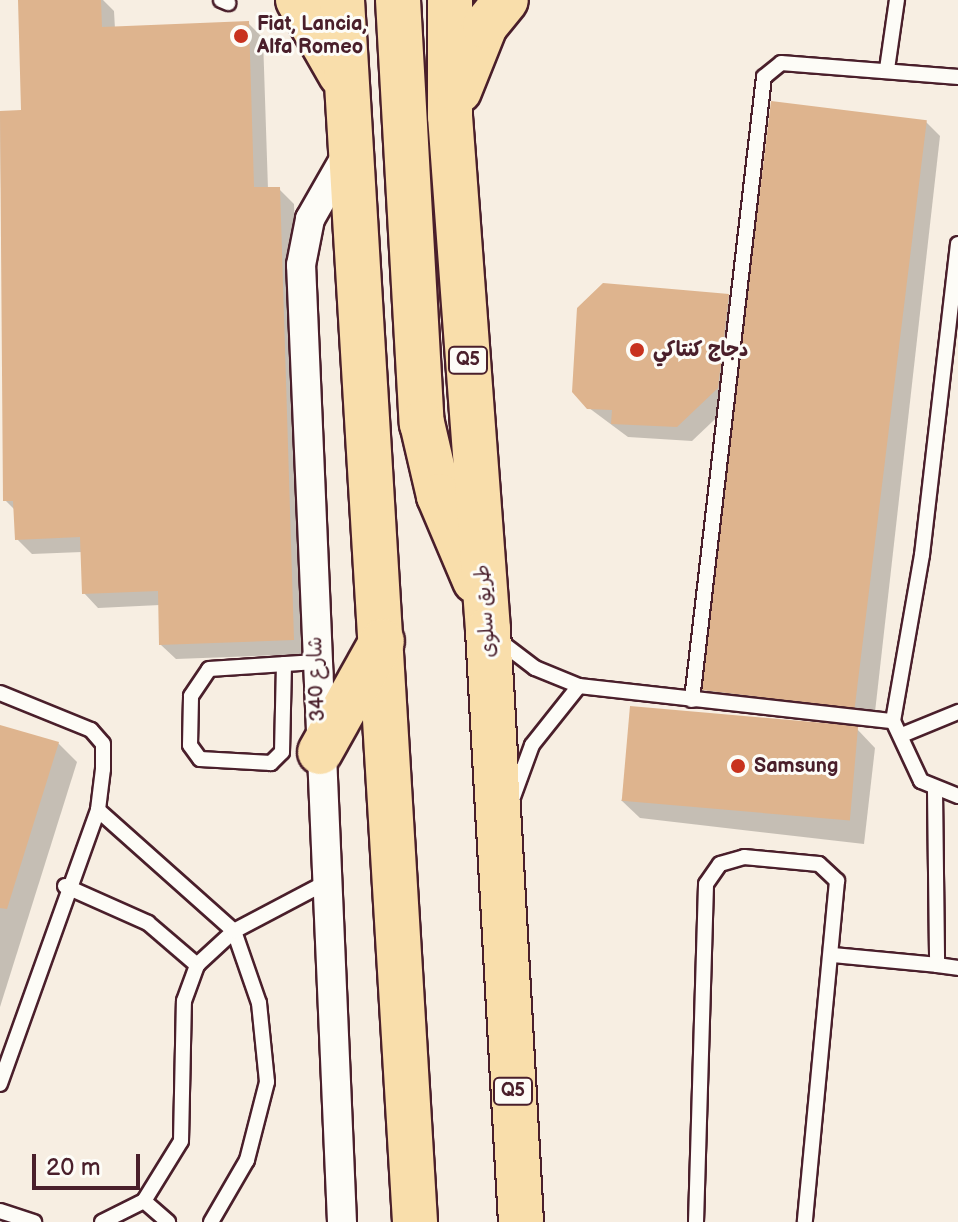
<!DOCTYPE html>
<html>
<head>
<meta charset="utf-8">
<style>
  body { margin:0 }
  #map { position:relative; width:958px; height:1222px; overflow:hidden; background:#f7eee2; font-family:"Balsamiq Sans","Playpen Sans Arabic",sans-serif }
  div>[style] { position:absolute }
  [style*='--x'] { left:calc(var(--x)*1px); top:calc(var(--y)*1px); width:calc(var(--w)*1px); rotate:calc(var(--a)*1deg) }
  .shadow>* { inset:0; background:#0003 }
  .building>* { inset:0; background:#deb48e; transform-origin:0 0 }
  .roads { filter:drop-shadow(2px 0 #4a1f2b) drop-shadow(-2px 0 #4a1f2b) drop-shadow(0 2px #4a1f2b) drop-shadow(0 -2px #4a1f2b) }
  .lane>* { height:14px; margin:-7px; padding:0 7px; transform-origin:7px; border-radius:7px; background:#fdfcf7 }
  .street>* { height:28px; margin:-14px; padding:0 14px; transform-origin:14px; border-radius:14px; background:#fdfcf7 }
  .primary>* { height:44px; margin:-22px; padding:0 22px; transform-origin:22px; border-radius:22px; background:#f9deab }
  .dots>* { width:22px; height:22px; translate:-50% -50%; box-sizing:border-box; border:4px solid #fdfcf7; border-radius:50% }
  span { translate:-50% -50%; white-space:nowrap; text-align:center; line-height:1.15; -webkit-text-stroke:6px #fdfcf7; paint-order:stroke }
  .shield-label span { padding:2px 6px; background:#fdfcf7; border:2px solid; border-radius:6px; -webkit-text-stroke-width:0 }
  .shield-label { font-size:18px; color:#4a1f2b; font-weight:700 }
  .poi-label { font-size:20px; color:#4a1f2b; font-weight:700 }
  .left { translate:0 -50%; text-align:left }
  .street-label { font-size:20px; color:#4a1f2b }
  .scale { position:absolute; left:32px; top:1154px; width:108px; height:36px; box-sizing:border-box; border:4px solid #4a1f2b; border-top:0; padding-left:10px; font-size:24px; line-height:28px; white-space:nowrap; color:#4a1f2b; -webkit-text-stroke:6px #fdfcf7; paint-order:stroke }
</style>
</head>
<body>
<div id="map">
  <div class="shadow">
    <div style="clip-path:polygon(20px 0,103px 0,114px 11px,115px 29px,248px 23px,263px 38px,268px 189px,279px 189px,294px 204px,308px 654px,176px 659px,161px 645px,160px 605px,98px 608px,84px 593px,82px 552px,32px 554px,17px 539px,16px 511px,5px 500px,0 113px,23px 112px)"></div>
    <div style="clip-path:polygon(926px 122px,940px 136px,874px 721px,720px 703px,705px 689px)"></div>
    <div style="clip-path:polygon(728px 296px,743px 310px,732px 403px,692px 441px,628px 437px,589px 408px)"></div>
    <div style="clip-path:polygon(0 727px,58px 743px,77px 762px,0 1007px)"></div>
    <div style="clip-path:polygon(857px 729px,875px 748px,864px 844px,640px 818px,621px 800px)"></div>
  </div>
  <div class="building">
    <div style="clip-path:polygon(18px 0,101px 0,102px 27px,249px 21px,254px 187px,280px 187px,294px 640px,159px 645px,158px 591px,82px 594px,80px 537px,15px 540px,13px 501px,3px 501px,0 111px,21px 110px)"></div>
    <div style="left:771px;top:101px;width:157px;height:593px;rotate:7deg"></div>
    <div style="clip-path:polygon(603px 283px,729px 294px,718px 388px,677px 427px,611px 424px,612px 410px,587px 409px,572px 392px,577px 308px)"></div>
    <div style="left:630px;top:706px;width:229px;height:95px;rotate:5deg"></div>
    <div style="clip-path:polygon(0 725px,59px 742px,7px 909px,0 908px)"></div>
  </div>
  <div class="roads">
    <div class="lane">
      <div style="--x:221;--y:0;--w:8;--a:23"></div>
      <div style="--x:887;--y:69;--w:70;--a:-81.8"></div>
      <div style="--x:497;--y:639;--w:48;--a:37.3"></div>
      <div style="--x:535;--y:668;--w:48;--a:22.2"></div>
      <div style="--x:579;--y:686;--w:316;--a:6.4"></div>
      <div style="--x:893;--y:721;--w:66;--a:65"></div>
      <div style="--x:921;--y:781;--w:40;--a:22"></div>
      <div style="--x:284;--y:664;--w:88;--a:91.3"></div>
      <div style="--x:282;--y:752;--w:16;--a:135"></div>
      <div style="--x:271;--y:763;--w:71;--a:-176.8"></div>
      <div style="--x:200;--y:759;--w:17;--a:-126"></div>
      <div style="--x:190;--y:745;--w:49;--a:-88.8"></div>
      <div style="--x:191;--y:696;--w:32;--a:-56"></div>
      <div style="--x:209;--y:669;--w:107;--a:-3.7"></div>
      <div style="--x:0;--y:693;--w:98;--a:22.1"></div>
      <div style="--x:91;--y:730;--w:18;--a:49"></div>
      <div style="--x:103;--y:744;--w:25;--a:90"></div>
      <div style="--x:103;--y:769;--w:41;--a:97"></div>
      <div style="--x:98;--y:810;--w:291;--a:109.7"></div>
      <div style="--x:692;--y:700;--w:627;--a:-83.41"></div>
      <div style="--x:764;--y:77;--w:22;--a:-39"></div>
      <div style="--x:781;--y:63;--w:178;--a:4.5"></div>
      <div style="--x:893;--y:721;--w:169;--a:-80.1"></div>
      <div style="--x:922;--y:555;--w:313;--a:-83.4"></div>
      <div style="--x:902;--y:735;--w:61;--a:-22.3"></div>
      <div style="--x:935;--y:791;--w:174;--a:89.3"></div>
      <div style="--x:937;--y:965;--w:21;--a:8"></div>
      <div style="--x:513;--y:797;--w:55;--a:-69.9"></div>
      <div style="--x:532;--y:745;--w:75;--a:-51.5"></div>
      <div style="--x:98;--y:810;--w:182;--a:41.7"></div>
      <div style="--x:234;--y:931;--w:76;--a:70.9"></div>
      <div style="--x:259;--y:1003;--w:79;--a:84.2"></div>
      <div style="--x:267;--y:1082;--w:81;--a:104.4"></div>
      <div style="--x:247;--y:1160;--w:72;--a:120.1"></div>
      <div style="--x:65;--y:886;--w:91;--a:24"></div>
      <div style="--x:148;--y:923;--w:65;--a:40.6"></div>
      <div style="--x:832;--y:955;--w:105;--a:5.4"></div>
      <div style="--x:144;--y:1201;--w:32;--a:41"></div>
      <div style="--x:0;--y:1211;--w:36;--a:18"></div>
      <div style="--x:102;--y:1222;--w:47;--a:-26.6"></div>
      <div style="--x:144;--y:1201;--w:70;--a:-58.3"></div>
      <div style="--x:181;--y:1141;--w:140;--a:-88.8"></div>
      <div style="--x:184;--y:1001;--w:38;--a:-70"></div>
      <div style="--x:197;--y:965;--w:50;--a:-42.6"></div>
      <div style="--x:234;--y:931;--w:105;--a:-27.8"></div>
      <div style="--x:696;--y:1222;--w:338;--a:-88.3"></div>
      <div style="--x:706;--y:884;--w:24;--a:-55"></div>
      <div style="--x:720;--y:864;--w:25;--a:-16"></div>
      <div style="--x:744;--y:857;--w:75;--a:5.3"></div>
      <div style="--x:819;--y:864;--w:25;--a:43"></div>
      <div style="--x:837;--y:881;--w:342;--a:95.4"></div>
    </div>
    <div class="street">
      <div style="--x:342;--y:1222;--w:958;--a:-92.45"></div>
      <div style="--x:301;--y:265;--w:47;--a:-78.9"></div>
      <div style="--x:310;--y:219;--w:81;--a:-60.3"></div>
    </div>
    <div class="primary">
      <div style="--x:298;--y:0;--w:86;--a:60.2"></div>
      <div style="--x:342;--y:0;--w:1224;--a:86.58"></div>
      <div style="--x:398;--y:0;--w:424;--a:86.8"></div>
      <div style="--x:422;--y:423;--w:75;--a:76.9"></div>
      <div style="--x:439;--y:496;--w:92;--a:67"></div>
      <div style="--x:450;--y:0;--w:116;--a:90"></div>
      <div style="--x:450;--y:116;--w:515;--a:85.77"></div>
      <div style="--x:488;--y:630;--w:593;--a:86.81"></div>
      <div style="--x:459;--y:91;--w:70;--a:-68.2"></div>
      <div style="--x:485;--y:26;--w:33;--a:-51"></div>
      <div style="--x:320;--y:752;--w:127;--a:-60.8"></div>
    </div>
  </div>
  <div class="dots">
    <div style="left:241px;top:36px;background:#c8321e"></div>
    <div style="left:637px;top:350px;background:#c8321e"></div>
    <div style="left:738px;top:766px;background:#c8321e"></div>
  </div>
  <div class="shield-label">
    <span style="left:468px;top:360px">Q5</span>
    <span style="left:513px;top:1091px">Q5</span>
  </div>
  <div class="poi-label">
    <span class="left" style="left:257px;top:36px">Fiat, Lancia,<br>Alfa Romeo</span>
    <span class="left" style="left:653px;top:350px">دجاج كنتاكي</span>
    <span class="left" style="left:754px;top:766px">Samsung</span>
  </div>
  <div class="street-label">
    <span style="left:486px;top:611px;rotate:-94deg">طريق سلوى</span>
    <span style="left:317px;top:679px;rotate:-92deg">شارع 340</span>
  </div>
  <div class="scale">20 m</div>
</div>
</body>
</html>
